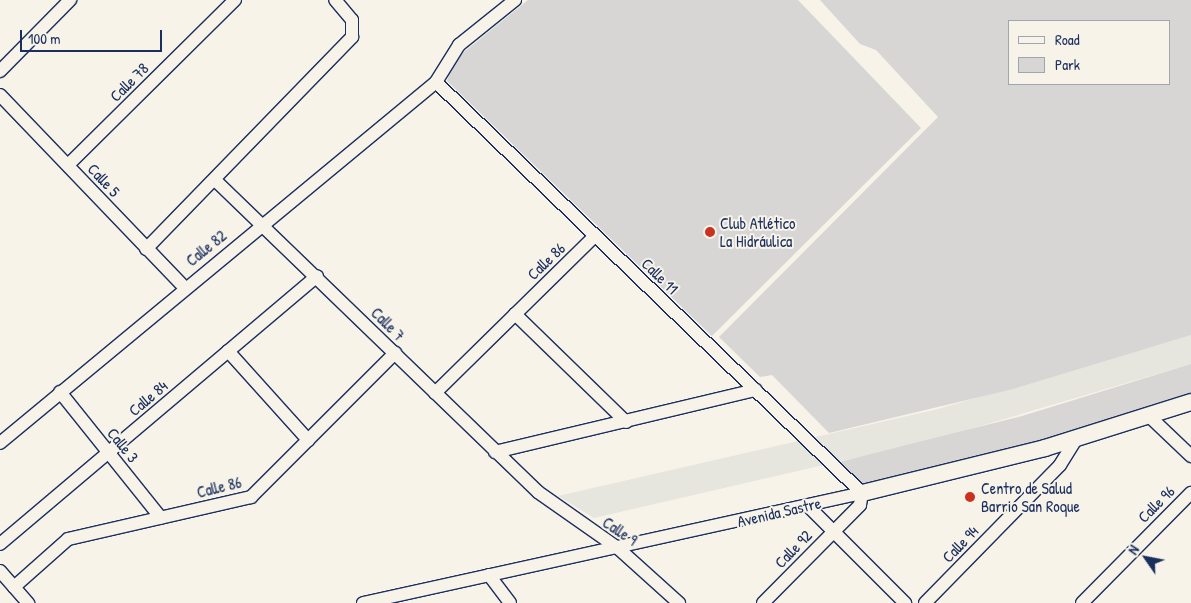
<!DOCTYPE html>
<html>
<head>
<meta charset="utf-8">
<style>
  body { margin:0 }
  #map { position:relative; width:1191px; height:603px; overflow:hidden; background:#f7f3e8; font-family:"Patrick Hand",sans-serif }
  div>[style] { position:absolute }
  [style*='--x'] { left:calc(var(--x)*1px); top:calc(var(--y)*1px); width:calc(var(--w)*1px); rotate:calc(var(--a)*1deg) }
  .built>* { inset:0; background:#e6e5de }
  .green>* { inset:0; background:#d7d6d4 }
  .roads { filter:drop-shadow(1px 0 #1b2f5e) drop-shadow(-1px 0 #1b2f5e) drop-shadow(0 1px #1b2f5e) drop-shadow(0 -1px #1b2f5e) }
  .minor>* { height:12px; margin:-6px; padding:0 6px; transform-origin:6px; border-radius:6px; background:#f7f3e8 }
  .major>* { height:16px; margin:-8px; padding:0 8px; transform-origin:8px; border-radius:8px; background:#f7f3e8 }
  .dots>* { width:14px; height:14px; translate:-50% -50%; box-sizing:border-box; border:2px solid #f7f3e8; border-radius:50% }
  span { translate:-50% -50%; white-space:nowrap; text-align:center; line-height:1.15; -webkit-text-stroke:4px #f7f3e8; paint-order:stroke }
  .street-label { font-size:16px; color:#1b2f5e }
  .poi-label { font-size:16px; color:#1b2f5e }
  .left { translate:0 -50%; text-align:left }
  .legend { position:absolute; left:1008px; top:20px; width:162px; height:65px; box-sizing:border-box; background:#f7f3e8; border:1px solid #9fa5b1; margin:0; padding:6px 9px; list-style:none; font-size:15px; color:#1b2f5e }
  .legend li { display:flex; align-items:center; gap:10px; height:25px }
  .legend b { width:25px; border:1px solid #9fa5b1 }
  .north { position:absolute; left:1121px; top:533px; width:50px; height:50px; -webkit-text-stroke:4px #f7f3e8; paint-order:stroke; rotate:303deg; font-size:14px; font-weight:700; line-height:20px; text-align:center; color:#1b2f5e }
  .north::after { content:''; display:block; margin:auto; width:18px; height:22px; background:#1b2f5e; clip-path:polygon(50% 0,100% 100%,50% 72%,0 100%) }
  .scale { position:absolute; left:20px; top:30px; width:142px; height:22px; box-sizing:border-box; border:2px solid #1b2f5e; border-top:0; padding-left:6px; font-size:15px; line-height:18px; white-space:nowrap; color:#1b2f5e; -webkit-text-stroke:4px #f7f3e8; paint-order:stroke }
</style>
</head>
<body>
<div id="map">
  <div class="built">
    <div style="clip-path:polygon(1191px 335px,1191px 364px,940px 438px,594px 518px,558px 496px,938px 409px)"></div>
  </div>
  <div class="green">
    <div style="clip-path:polygon(528px 0,798px 0,921px 128px,712px 336px,447px 81px,454px 60px)"></div>
    <div style="clip-path:polygon(evenodd,820px 0,1191px 0,1191px 335px,1013px 389px,829px 433px,772px 375px,760px 377px,719px 337px,938px 117px,876px 50px,860px 44px,820px 0,1010px 21px,1170px 21px,1170px 84px,1010px 84px,1010px 21px)"></div>
    <div style="clip-path:polygon(1191px 364px,1191px 393px,1044px 441px,862px 485px,839px 462px,1022px 416px)"></div>
  </div>
  <div class="roads">
    <div class="minor">
      <div style="--x:0;--y:71;--w:100;--a:-45.4"></div>
      <div style="--x:436;--y:82;--w:592;--a:43.97"></div>
      <div style="--x:0;--y:95;--w:266;--a:46.2"></div>
      <div style="--x:68;--y:165;--w:235;--a:-44.7"></div>
      <div style="--x:215;--y:180;--w:449;--a:44"></div>
      <div style="--x:538;--y:492;--w:99;--a:35.1"></div>
      <div style="--x:619;--y:549;--w:81;--a:42"></div>
      <div style="--x:146;--y:249;--w:296;--a:-45.8"></div>
      <div style="--x:352;--y:37;--w:17;--a:-90"></div>
      <div style="--x:352;--y:20;--w:26;--a:-130"></div>
      <div style="--x:515;--y:314;--w:155;--a:44.2"></div>
      <div style="--x:228;--y:351;--w:120;--a:48"></div>
      <div style="--x:60;--y:392;--w:161;--a:51.3"></div>
      <div style="--x:435;--y:393;--w:224;--a:-44.5"></div>
      <div style="--x:1149;--y:416;--w:58;--a:43.6"></div>
      <div style="--x:0;--y:443;--w:566;--a:-39.62"></div>
      <div style="--x:436;--y:82;--w:44;--a:-58.1"></div>
      <div style="--x:459;--y:45;--w:72;--a:-38.8"></div>
      <div style="--x:495;--y:452;--w:268;--a:-13.4"></div>
      <div style="--x:807;--y:505;--w:139;--a:45"></div>
      <div style="--x:0;--y:544;--w:415;--a:-40.2"></div>
      <div style="--x:0;--y:571;--w:43;--a:48.8"></div>
      <div style="--x:489;--y:575;--w:35;--a:53"></div>
      <div style="--x:14;--y:587;--w:72;--a:-41.6"></div>
      <div style="--x:68;--y:539;--w:188;--a:-12.9"></div>
      <div style="--x:251;--y:497;--w:204;--a:-45"></div>
      <div style="--x:363;--y:603;--w:511;--a:-12.43"></div>
      <div style="--x:763;--y:603;--w:138;--a:-45.3"></div>
      <div style="--x:860;--y:505;--w:12;--a:-81"></div>
      <div style="--x:925;--y:603;--w:193;--a:-45.6"></div>
      <div style="--x:1060;--y:465;--w:32;--a:-58"></div>
      <div style="--x:1082;--y:603;--w:155;--a:-45.3"></div>
    </div>
    <div class="major">
      <div style="--x:862;--y:493;--w:188;--a:-13.8"></div>
      <div style="--x:1045;--y:448;--w:153;--a:-17.5"></div>
    </div>
  </div>
  <div class="dots">
    <div style="left:710px;top:232px;background:#c8321e"></div>
    <div style="left:970px;top:497px;background:#c8321e"></div>
  </div>
  <div class="street-label">
    <span style="left:129px;top:82px;rotate:-45deg">Calle 78</span>
    <span style="left:104px;top:180px;rotate:47deg">Calle 5</span>
    <span style="left:206px;top:248px;rotate:-39deg">Calle 82</span>
    <span style="left:546px;top:261px;rotate:-44deg">Calle 86</span>
    <span style="left:660px;top:276px;rotate:44deg">Calle 11</span>
    <span style="left:388px;top:324px;rotate:45deg">Calle 7</span>
    <span style="left:148px;top:398px;rotate:-40deg">Calle 84</span>
    <span style="left:123px;top:445px;rotate:51deg">Calle 3</span>
    <span style="left:219px;top:487px;rotate:-14deg">Calle 86</span>
    <span style="left:1156px;top:504px;rotate:-45deg">Calle 96</span>
    <span style="left:779px;top:512px;rotate:-13deg">Avenida Sastre</span>
    <span style="left:620px;top:531px;rotate:34deg">Calle 9</span>
    <span style="left:960px;top:544px;rotate:-46deg">Calle 94</span>
    <span style="left:793px;top:549px;rotate:-46deg">Calle 92</span>
  </div>
  <div class="poi-label">
    <span class="left" style="left:720px;top:232px">Club Atlético<br>La Hidráulica</span>
    <span class="left" style="left:981px;top:497px">Centro de Salud<br>Barrio San Roque</span>
  </div>
  <ul class="legend">
  <li><b style="height:6px;background:#f7f3e8"></b>Road</li>
  <li><b style="height:14px;background:#d7d6d4"></b>Park</li>
  </ul>
  <div class="north">N</div>
  <div class="scale">100 m</div>
</div>
</body>
</html>
